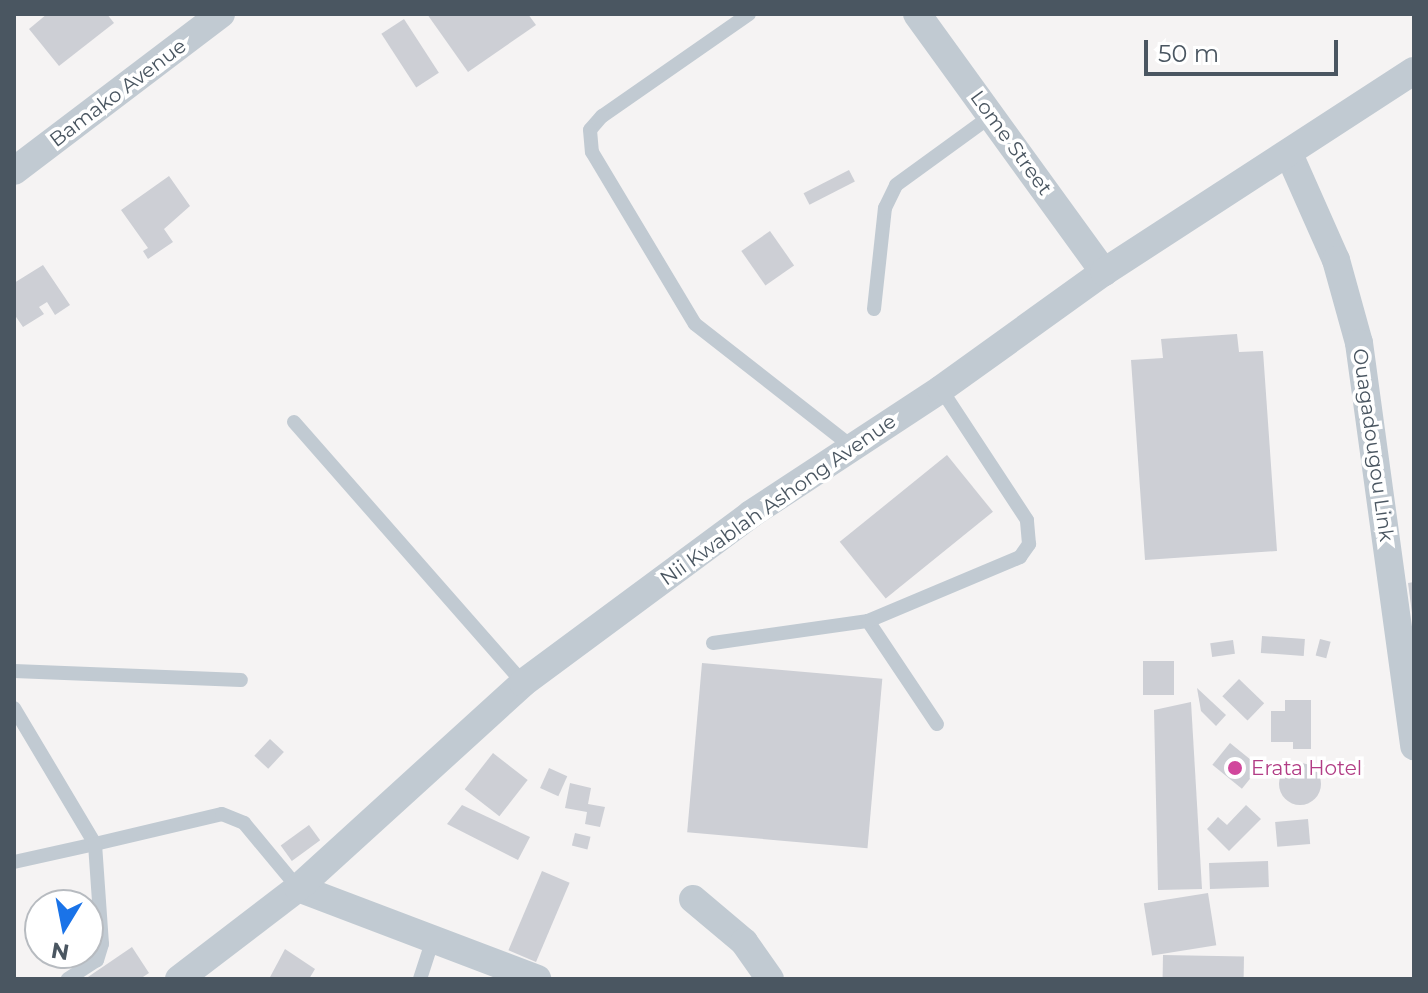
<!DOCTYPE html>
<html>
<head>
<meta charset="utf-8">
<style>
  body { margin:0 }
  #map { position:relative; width:1428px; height:993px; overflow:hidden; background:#f5f3f3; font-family:Montserrat,sans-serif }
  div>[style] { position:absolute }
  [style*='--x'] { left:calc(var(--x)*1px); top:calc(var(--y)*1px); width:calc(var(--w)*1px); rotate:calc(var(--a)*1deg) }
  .building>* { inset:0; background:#cdcfd5; transform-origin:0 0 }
  .round { border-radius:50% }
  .lane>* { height:14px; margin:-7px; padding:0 7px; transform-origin:7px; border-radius:7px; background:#c1cad2 }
  .street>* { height:28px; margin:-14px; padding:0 14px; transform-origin:14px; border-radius:14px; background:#c1cad2 }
  .dots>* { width:22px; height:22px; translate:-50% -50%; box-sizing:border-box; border:4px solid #fff; border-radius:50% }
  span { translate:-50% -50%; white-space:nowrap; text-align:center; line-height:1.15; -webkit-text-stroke:7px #fff; paint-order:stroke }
  .street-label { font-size:20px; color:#4a5661 }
  .hotel-label { font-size:20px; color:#b23c85 }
  .left { translate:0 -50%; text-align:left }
  .frame { position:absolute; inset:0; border:16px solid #4a5661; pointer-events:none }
  .north { position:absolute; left:24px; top:889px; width:80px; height:80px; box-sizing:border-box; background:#fff; border:2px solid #b7bbc0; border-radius:50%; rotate:190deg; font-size:22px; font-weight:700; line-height:32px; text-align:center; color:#4a5661 }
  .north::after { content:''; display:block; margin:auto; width:28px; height:36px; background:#1a73e8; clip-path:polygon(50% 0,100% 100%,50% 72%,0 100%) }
  .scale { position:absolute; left:1144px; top:40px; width:194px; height:36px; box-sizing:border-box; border:4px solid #4a5661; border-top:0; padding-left:10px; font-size:24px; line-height:28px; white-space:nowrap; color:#4a5661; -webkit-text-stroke:6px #fff; paint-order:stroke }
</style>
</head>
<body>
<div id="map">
  <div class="building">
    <div style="clip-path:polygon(47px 14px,107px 14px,114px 23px,59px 66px,29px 29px)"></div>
    <div style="clip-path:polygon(427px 14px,528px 14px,536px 25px,468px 72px)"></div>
    <div style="left:404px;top:19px;width:64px;height:27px;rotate:57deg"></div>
    <div style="left:849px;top:170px;width:13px;height:51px;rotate:63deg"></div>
    <div style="clip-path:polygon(169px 176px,190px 206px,164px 229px,173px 242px,148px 259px,143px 251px,148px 248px,121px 210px)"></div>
    <div style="left:770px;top:231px;width:42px;height:35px;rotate:55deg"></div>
    <div style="clip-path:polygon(43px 265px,70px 305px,55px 315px,47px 302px,39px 307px,44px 314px,23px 327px,14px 314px,14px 283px)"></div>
    <div style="clip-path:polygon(1237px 334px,1239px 352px,1263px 351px,1277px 551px,1145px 560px,1131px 360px,1163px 358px,1161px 339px)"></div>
    <div style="left:947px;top:455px;width:73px;height:138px;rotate:51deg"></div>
    <div style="clip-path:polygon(1414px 582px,1414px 613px,1412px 613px,1408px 583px)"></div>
    <div style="left:1262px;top:636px;width:43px;height:17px;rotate:4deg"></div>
    <div style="left:1320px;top:639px;width:11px;height:17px;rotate:15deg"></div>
    <div style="left:1233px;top:640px;width:14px;height:23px;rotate:82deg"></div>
    <div style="left:1143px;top:661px;width:31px;height:34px"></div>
    <div style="left:702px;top:663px;width:181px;height:170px;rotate:5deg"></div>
    <div style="left:1239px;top:679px;width:35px;height:24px;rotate:44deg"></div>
    <div style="clip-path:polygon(1197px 688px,1226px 715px,1216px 726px,1201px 711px)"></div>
    <div style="clip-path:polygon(1285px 700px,1311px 700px,1311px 749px,1293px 749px,1293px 742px,1271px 742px,1271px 711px,1285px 711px)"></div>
    <div style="clip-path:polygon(1191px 702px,1202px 889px,1158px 890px,1154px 710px)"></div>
    <div style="left:270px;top:739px;width:19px;height:23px;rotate:43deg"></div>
    <div style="left:1230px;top:743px;width:38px;height:28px;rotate:39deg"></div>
    <div style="left:493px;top:753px;width:44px;height:46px;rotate:38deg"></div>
    <div class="round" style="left:1279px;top:763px;width:42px;height:42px"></div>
    <div style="left:549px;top:768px;width:20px;height:22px;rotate:24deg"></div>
    <div style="clip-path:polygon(570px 783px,591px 788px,588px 804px,605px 807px,600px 827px,585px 824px,587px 812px,565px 808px)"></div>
    <div style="clip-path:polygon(462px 805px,530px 837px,518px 860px,447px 824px)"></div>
    <div style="clip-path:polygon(1246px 805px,1261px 819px,1229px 851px,1207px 829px,1218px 817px,1227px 825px)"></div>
    <div style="left:1308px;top:819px;width:25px;height:33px;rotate:85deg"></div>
    <div style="left:309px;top:825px;width:19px;height:35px;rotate:54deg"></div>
    <div style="left:575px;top:833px;width:16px;height:13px;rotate:14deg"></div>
    <div style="left:1268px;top:861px;width:26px;height:59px;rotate:88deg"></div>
    <div style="left:542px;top:871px;width:30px;height:86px;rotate:23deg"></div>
    <div style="left:1208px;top:893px;width:53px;height:65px;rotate:81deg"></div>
    <div style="clip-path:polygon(132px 947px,149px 973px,140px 979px,85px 979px)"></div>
    <div style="clip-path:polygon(285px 949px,315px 969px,309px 979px,269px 979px)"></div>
    <div style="left:1163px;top:955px;width:81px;height:24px;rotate:1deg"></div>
  </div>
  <div class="lane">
    <div style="--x:749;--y:14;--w:179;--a:145.2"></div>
    <div style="--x:602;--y:116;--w:18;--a:131"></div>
    <div style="--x:590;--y:130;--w:22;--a:85"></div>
    <div style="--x:592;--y:152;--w:200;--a:59.1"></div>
    <div style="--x:695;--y:324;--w:198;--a:38"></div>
    <div style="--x:874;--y:309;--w:102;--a:-83.8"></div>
    <div style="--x:885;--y:208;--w:25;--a:-64"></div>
    <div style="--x:896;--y:185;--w:117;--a:-36"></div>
    <div style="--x:294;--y:422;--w:347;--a:48.7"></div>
    <div style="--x:868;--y:621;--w:124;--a:56.2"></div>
    <div style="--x:713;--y:643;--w:157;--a:-8.1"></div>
    <div style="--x:868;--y:621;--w:165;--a:-22.8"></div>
    <div style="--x:1020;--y:557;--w:16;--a:-55"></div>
    <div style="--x:1029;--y:544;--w:24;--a:-95"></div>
    <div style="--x:1027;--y:520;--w:157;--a:-123.3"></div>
    <div style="--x:14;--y:671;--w:227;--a:2.3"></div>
    <div style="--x:14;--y:708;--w:158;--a:59.2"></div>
    <div style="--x:95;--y:844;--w:130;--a:-13.3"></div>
    <div style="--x:222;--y:814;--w:24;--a:22"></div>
    <div style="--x:244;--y:823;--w:85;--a:50.3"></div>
    <div style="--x:14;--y:862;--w:83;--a:-12.5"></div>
    <div style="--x:95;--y:844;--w:100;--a:86"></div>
    <div style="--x:102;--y:944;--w:17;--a:107"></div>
    <div style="--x:97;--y:960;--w:35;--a:147"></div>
    <div style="--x:420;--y:979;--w:40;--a:-72"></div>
  </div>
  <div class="street">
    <div style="--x:917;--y:14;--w:319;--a:54.1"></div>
    <div style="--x:1289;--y:154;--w:116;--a:66.1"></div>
    <div style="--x:1336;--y:260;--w:86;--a:74.5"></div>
    <div style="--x:1359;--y:343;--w:407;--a:82.2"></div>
    <div style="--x:14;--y:171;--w:260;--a:-37.2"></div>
    <div style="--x:298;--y:888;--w:256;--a:20.8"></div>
    <div style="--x:693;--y:899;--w:67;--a:40.1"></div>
    <div style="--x:744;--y:942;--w:45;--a:54.9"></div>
    <div style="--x:179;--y:979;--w:150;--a:-37.4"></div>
    <div style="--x:298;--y:888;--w:304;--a:-42.3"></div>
    <div style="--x:523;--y:683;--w:284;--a:-36.5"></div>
    <div style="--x:751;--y:514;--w:227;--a:-33.3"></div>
    <div style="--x:941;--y:389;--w:201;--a:-35.7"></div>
    <div style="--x:1104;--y:272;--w:369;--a:-33"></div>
  </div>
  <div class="dots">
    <div style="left:1235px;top:768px;background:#d1479c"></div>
  </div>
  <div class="street-label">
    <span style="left:118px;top:93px;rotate:-37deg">Bamako Avenue</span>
    <span style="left:1011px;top:143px;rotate:54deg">Lome Street</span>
    <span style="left:1373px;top:445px;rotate:82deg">Ouagadougou Link</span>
    <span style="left:778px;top:500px;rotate:-35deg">Nii Kwablah Ashong Avenue</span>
  </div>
  <div class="hotel-label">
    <span class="left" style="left:1251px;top:768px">Erata Hotel</span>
  </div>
  <div class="frame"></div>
  <div class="north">N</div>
  <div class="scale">50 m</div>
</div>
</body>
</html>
